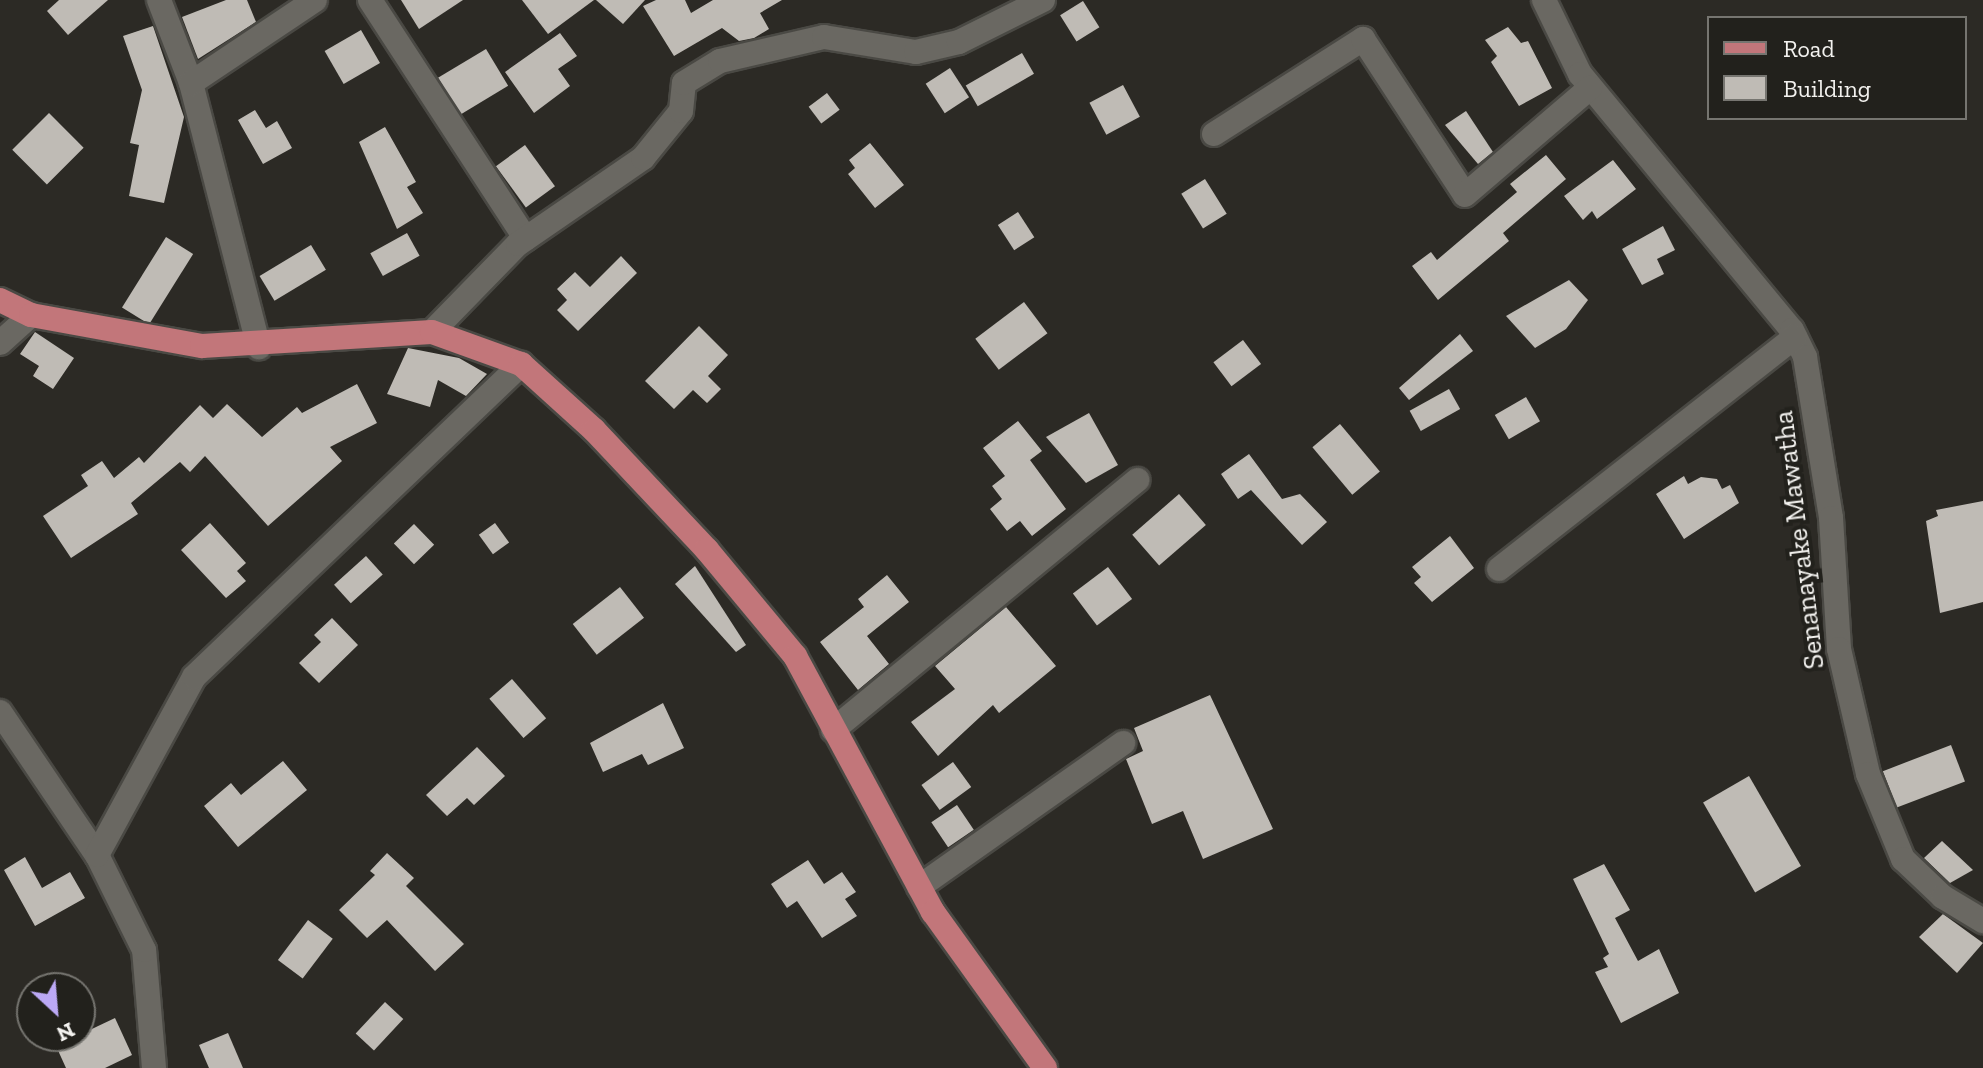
<!DOCTYPE html>
<html>
<head>
<meta charset="utf-8">
<style>
  body { margin:0 }
  #map { position:relative; width:1983px; height:1068px; overflow:hidden; background:#2c2a25; font-family:"Zilla Slab",serif }
  div>[style] { position:absolute }
  [style*='--x'] { left:calc(var(--x)*1px); top:calc(var(--y)*1px); width:calc(var(--w)*1px); rotate:calc(var(--a)*1deg) }
  .building>* { inset:0; background:#bfbbb5; transform-origin:0 0 }
  .roads { filter:drop-shadow(2px 0 #4a4944) drop-shadow(-2px 0 #4a4944) drop-shadow(0 2px #4a4944) drop-shadow(0 -2px #4a4944) }
  .minor>* { height:24px; margin:-12px; padding:0 12px; transform-origin:12px; border-radius:12px; background:#6a6862 }
  .major>* { height:24px; margin:-12px; padding:0 12px; transform-origin:12px; border-radius:12px; background:#c2767a }
  span { translate:-50% -50%; white-space:nowrap; text-align:center; line-height:1.15; -webkit-text-stroke:8px #22211c; paint-order:stroke }
  .street-label { font-size:28px; color:#f3f2ef }
  .legend { position:absolute; left:1707px; top:16px; width:260px; height:104px; box-sizing:border-box; background:#22211c; border:2px solid #767570; margin:0; padding:10px 14px; list-style:none; font-size:24px; color:#f3f2ef }
  .legend li { display:flex; align-items:center; gap:16px; height:40px }
  .legend b { width:40px; border:2px solid #767570 }
  .north { position:absolute; left:16px; top:972px; width:80px; height:80px; box-sizing:border-box; background:#22211c; border:2px solid #767570; border-radius:50%; rotate:154deg; font-size:22px; font-weight:700; line-height:32px; text-align:center; color:#f3f2ef }
  .north::after { content:''; display:block; margin:auto; width:28px; height:36px; background:#bca9f5; clip-path:polygon(50% 0,100% 100%,50% 72%,0 100%) }
</style>
</head>
<body>
<div id="map">
  <div class="building">
    <div style="clip-path:polygon(59px 0,108px 0,68px 35px,47px 11px)"></div>
    <div style="clip-path:polygon(226px 0,247px 0,256px 22px,198px 59px,182px 17px)"></div>
    <div style="clip-path:polygon(401px 0,463px 0,419px 29px)"></div>
    <div style="clip-path:polygon(522px 0,594px 0,548px 34px)"></div>
    <div style="clip-path:polygon(596px 0,645px 0,623px 24px)"></div>
    <div style="clip-path:polygon(656px 0,685px 0,691px 13px,713px 0,782px 0,760px 13px,769px 29px,754px 38px,739px 41px,722px 28px,674px 56px,643px 6px)"></div>
    <div style="left:1083px;top:1px;width:31px;height:27px;rotate:58deg"></div>
    <div style="clip-path:polygon(153px 26px,184px 117px,164px 203px,129px 196px,139px 145px,130px 143px,142px 90px,123px 36px)"></div>
    <div style="clip-path:polygon(1508px 27px,1521px 43px,1528px 41px,1552px 88px,1519px 106px,1491px 62px,1497px 56px,1485px 40px)"></div>
    <div style="left:361px;top:30px;width:38px;height:42px;rotate:60deg"></div>
    <div style="clip-path:polygon(560px 33px,577px 56px,558px 69px,570px 86px,534px 113px,505px 72px)"></div>
    <div style="left:486px;top:49px;width:43px;height:56px;rotate:59deg"></div>
    <div style="left:1022px;top:53px;width:24px;height:65px;rotate:60deg"></div>
    <div style="left:950px;top:68px;width:35px;height:29px;rotate:57deg"></div>
    <div style="left:1123px;top:85px;width:36px;height:38px;rotate:62deg"></div>
    <div style="left:827px;top:93px;width:21px;height:23px;rotate:53deg"></div>
    <div style="clip-path:polygon(255px 110px,266px 128px,277px 121px,292px 148px,263px 164px,238px 120px)"></div>
    <div style="clip-path:polygon(1466px 111px,1493px 152px,1478px 164px,1445px 125px)"></div>
    <div style="left:49px;top:113px;width:49px;height:52px;rotate:45deg"></div>
    <div style="clip-path:polygon(385px 127px,416px 182px,407px 187px,423px 213px,397px 229px,359px 142px)"></div>
    <div style="clip-path:polygon(870px 143px,904px 185px,875px 208px,848px 174px,855px 168px,849px 160px)"></div>
    <div style="left:525px;top:145px;width:51px;height:36px;rotate:54deg"></div>
    <div style="clip-path:polygon(1546px 155px,1566px 179px,1503px 233px,1509px 241px,1438px 300px,1412px 266px,1431px 252px,1437px 260px,1517px 192px,1510px 184px)"></div>
    <div style="clip-path:polygon(1613px 160px,1636px 189px,1597px 219px,1592px 211px,1583px 220px,1564px 196px)"></div>
    <div style="left:1205px;top:179px;width:41px;height:28px;rotate:58deg"></div>
    <div style="left:1018px;top:212px;width:30px;height:24px;rotate:57deg"></div>
    <div style="clip-path:polygon(1663px 226px,1675px 250px,1657px 259px,1664px 274px,1642px 285px,1622px 249px)"></div>
    <div style="left:407px;top:233px;width:26px;height:42px;rotate:61deg"></div>
    <div style="left:166px;top:237px;width:32px;height:83px;rotate:32deg"></div>
    <div style="left:311px;top:245px;width:29px;height:60px;rotate:59deg"></div>
    <div style="clip-path:polygon(621px 256px,637px 273px,578px 331px,557px 310px,567px 300px,557px 289px,575px 272px,590px 287px)"></div>
    <div style="clip-path:polygon(1569px 280px,1588px 300px,1566px 329px,1535px 348px,1506px 316px)"></div>
    <div style="left:1024px;top:302px;width:39px;height:61px;rotate:53deg"></div>
    <div style="clip-path:polygon(699px 326px,728px 355px,708px 376px,721px 389px,707px 403px,693px 390px,674px 409px,645px 381px)"></div>
    <div style="clip-path:polygon(35px 332px,74px 358px,53px 389px,33px 376px,39px 366px,20px 354px)"></div>
    <div style="clip-path:polygon(1460px 334px,1473px 351px,1409px 400px,1399px 388px)"></div>
    <div style="left:1243px;top:340px;width:30px;height:37px;rotate:53deg"></div>
    <div style="clip-path:polygon(408px 348px,459px 358px,487px 374px,466px 396px,438px 380px,430px 407px,387px 394px)"></div>
    <div style="clip-path:polygon(357px 384px,377px 423px,330px 447px,342px 461px,268px 526px,205px 456px,190px 472px,180px 462px,131px 503px,138px 514px,71px 558px,43px 516px,88px 486px,81px 475px,102px 461px,114px 478px,139px 457px,144px 463px,200px 405px,213px 418px,227px 404px,262px 437px,297px 407px,302px 413px)"></div>
    <div style="left:1449px;top:389px;width:23px;height:45px;rotate:61deg"></div>
    <div style="left:1526px;top:397px;width:28px;height:36px;rotate:60deg"></div>
    <div style="clip-path:polygon(1089px 413px,1118px 465px,1086px 483px,1046px 437px)"></div>
    <div style="clip-path:polygon(1018px 421px,1042px 451px,1030px 460px,1066px 509px,1032px 536px,1020px 521px,1007px 531px,990px 509px,1002px 499px,992px 486px,1005px 476px,983px 448px)"></div>
    <div style="left:1340px;top:424px;width:62px;height:36px;rotate:50deg"></div>
    <div style="clip-path:polygon(1249px 454px,1282px 499px,1300px 494px,1327px 522px,1302px 545px,1251px 490px,1238px 499px,1221px 474px)"></div>
    <div style="clip-path:polygon(1684px 476px,1688px 484px,1701px 477px,1717px 479px,1722px 489px,1730px 485px,1739px 503px,1684px 539px,1656px 494px)"></div>
    <div style="left:1179px;top:494px;width:41px;height:62px;rotate:49deg"></div>
    <div style="clip-path:polygon(1983px 501px,1983px 602px,1940px 613px,1926px 521px,1938px 516px,1936px 510px)"></div>
    <div style="clip-path:polygon(210px 523px,246px 563px,237px 571px,246px 581px,226px 598px,181px 550px)"></div>
    <div style="left:495px;top:523px;width:24px;height:20px;rotate:54deg"></div>
    <div style="left:414px;top:524px;width:29px;height:28px;rotate:46deg"></div>
    <div style="clip-path:polygon(1450px 536px,1474px 568px,1432px 602px,1414px 583px,1421px 577px,1412px 567px)"></div>
    <div style="left:366px;top:556px;width:25px;height:43px;rotate:48deg"></div>
    <div style="clip-path:polygon(695px 566px,746px 645px,736px 652px,675px 584px)"></div>
    <div style="left:1108px;top:567px;width:40px;height:44px;rotate:53deg"></div>
    <div style="clip-path:polygon(887px 575px,909px 602px,867px 636px,889px 664px,858px 690px,820px 642px,864px 607px,858px 599px)"></div>
    <div style="left:620px;top:587px;width:39px;height:60px;rotate:52deg"></div>
    <div style="clip-path:polygon(1006px 607px,1056px 666px,999px 713px,993px 705px,938px 756px,911px 722px,955px 689px,935px 666px)"></div>
    <div style="clip-path:polygon(332px 618px,358px 645px,319px 683px,299px 663px,321px 642px,314px 635px)"></div>
    <div style="left:512px;top:679px;width:52px;height:30px;rotate:49deg"></div>
    <div style="clip-path:polygon(1210px 695px,1273px 829px,1203px 859px,1183px 811px,1152px 824px,1126px 759px,1143px 751px,1134px 728px)"></div>
    <div style="clip-path:polygon(663px 703px,684px 748px,648px 765px,642px 754px,603px 772px,590px 743px)"></div>
    <div style="left:1951px;top:745px;width:39px;height:73px;rotate:69deg"></div>
    <div style="clip-path:polygon(477px 747px,505px 776px,474px 805px,467px 798px,447px 816px,426px 795px)"></div>
    <div style="clip-path:polygon(283px 761px,307px 790px,238px 847px,204px 806px,231px 783px,241px 795px)"></div>
    <div style="left:953px;top:762px;width:31px;height:39px;rotate:54deg"></div>
    <div style="left:1749px;top:776px;width:104px;height:53px;rotate:60deg"></div>
    <div style="left:957px;top:805px;width:30px;height:31px;rotate:56deg"></div>
    <div style="clip-path:polygon(1942px 841px,1973px 870px,1950px 883px,1924px 858px)"></div>
    <div style="clip-path:polygon(387px 853px,414px 878px,406px 886px,464px 944px,435px 971px,387px 920px,367px 938px,339px 910px,375px 875px,370px 871px)"></div>
    <div style="clip-path:polygon(25px 857px,42px 888px,70px 872px,85px 898px,35px 926px,4px 870px)"></div>
    <div style="clip-path:polygon(808px 860px,824px 884px,842px 872px,856px 892px,845px 899px,857px 916px,822px 938px,797px 901px,787px 908px,771px 884px)"></div>
    <div style="clip-path:polygon(1604px 864px,1630px 910px,1615px 918px,1638px 961px,1659px 949px,1679px 993px,1621px 1023px,1595px 972px,1608px 967px,1603px 958px,1609px 954px,1573px 879px)"></div>
    <div style="clip-path:polygon(1943px 914px,1983px 943px,1957px 973px,1919px 937px)"></div>
    <div style="left:308px;top:920px;width:31px;height:50px;rotate:37deg"></div>
    <div style="left:385px;top:1002px;width:25px;height:43px;rotate:43deg"></div>
    <div style="clip-path:polygon(115px 1018px,132px 1055px,105px 1068px,66px 1068px,56px 1046px)"></div>
    <div style="clip-path:polygon(228px 1033px,243px 1068px,209px 1068px,199px 1045px)"></div>
  </div>
  <div class="roads">
    <div class="minor">
      <div style="--x:159;--y:0;--w:89;--a:68.9"></div>
      <div style="--x:191;--y:83;--w:273;--a:75.6"></div>
      <div style="--x:370;--y:0;--w:285;--a:56.9"></div>
      <div style="--x:1544;--y:0;--w:82;--a:64.1"></div>
      <div style="--x:1580;--y:74;--w:332;--a:50.4"></div>
      <div style="--x:1792;--y:330;--w:30;--a:64"></div>
      <div style="--x:1805;--y:357;--w:163;--a:80.8"></div>
      <div style="--x:1831;--y:518;--w:131;--a:86.5"></div>
      <div style="--x:1839;--y:649;--w:128;--a:76.9"></div>
      <div style="--x:1868;--y:774;--w:92;--a:67.6"></div>
      <div style="--x:1903;--y:859;--w:55;--a:43.5"></div>
      <div style="--x:1943;--y:897;--w:47;--a:31"></div>
      <div style="--x:191;--y:83;--w:149;--a:-33.8"></div>
      <div style="--x:1214;--y:134;--w:177;--a:-32.5"></div>
      <div style="--x:1363;--y:39;--w:186;--a:56.8"></div>
      <div style="--x:1465;--y:195;--w:165;--a:-40.6"></div>
      <div style="--x:432;--y:332;--w:123;--a:-45.7"></div>
      <div style="--x:518;--y:244;--w:152;--a:-34.5"></div>
      <div style="--x:643;--y:158;--w:60;--a:-51"></div>
      <div style="--x:681;--y:111;--w:28;--a:-84"></div>
      <div style="--x:684;--y:83;--w:42;--a:-31.4"></div>
      <div style="--x:720;--y:61;--w:107;--a:-13"></div>
      <div style="--x:824;--y:37;--w:93;--a:9.3"></div>
      <div style="--x:916;--y:52;--w:44;--a:-13.1"></div>
      <div style="--x:959;--y:42;--w:94;--a:-26.6"></div>
      <div style="--x:0;--y:343;--w:42;--a:-42.1"></div>
      <div style="--x:1499;--y:569;--w:376;--a:-38.1"></div>
      <div style="--x:0;--y:712;--w:173;--a:55.9"></div>
      <div style="--x:833;--y:730;--w:394;--a:-39.4"></div>
      <div style="--x:919;--y:887;--w:250;--a:-35.2"></div>
      <div style="--x:154;--y:1068;--w:118;--a:-94.8"></div>
      <div style="--x:144;--y:950;--w:106;--a:-116.3"></div>
      <div style="--x:97;--y:855;--w:203;--a:-61.4"></div>
      <div style="--x:194;--y:677;--w:453;--a:-43.7"></div>
    </div>
    <div class="major">
      <div style="--x:0;--y:300;--w:34;--a:26"></div>
      <div style="--x:31;--y:315;--w:174;--a:10.3"></div>
      <div style="--x:202;--y:346;--w:230;--a:-3.5"></div>
      <div style="--x:432;--y:332;--w:95;--a:19.8"></div>
      <div style="--x:521;--y:364;--w:98;--a:42.1"></div>
      <div style="--x:594;--y:430;--w:165;--a:46.7"></div>
      <div style="--x:707;--y:550;--w:138;--a:50.3"></div>
      <div style="--x:795;--y:656;--w:291;--a:61.7"></div>
      <div style="--x:933;--y:912;--w:192;--a:54.3"></div>
    </div>
  </div>
  <div class="street-label">
    <span style="left:1799px;top:540px;rotate:-97deg">Senanayake Mawatha</span>
  </div>
  <ul class="legend">
  <li><b style="height:10px;background:#c2767a"></b>Road</li>
  <li><b style="height:22px;background:#bfbbb5"></b>Building</li>
  </ul>
  <div class="north">N</div>
</div>
</body>
</html>
